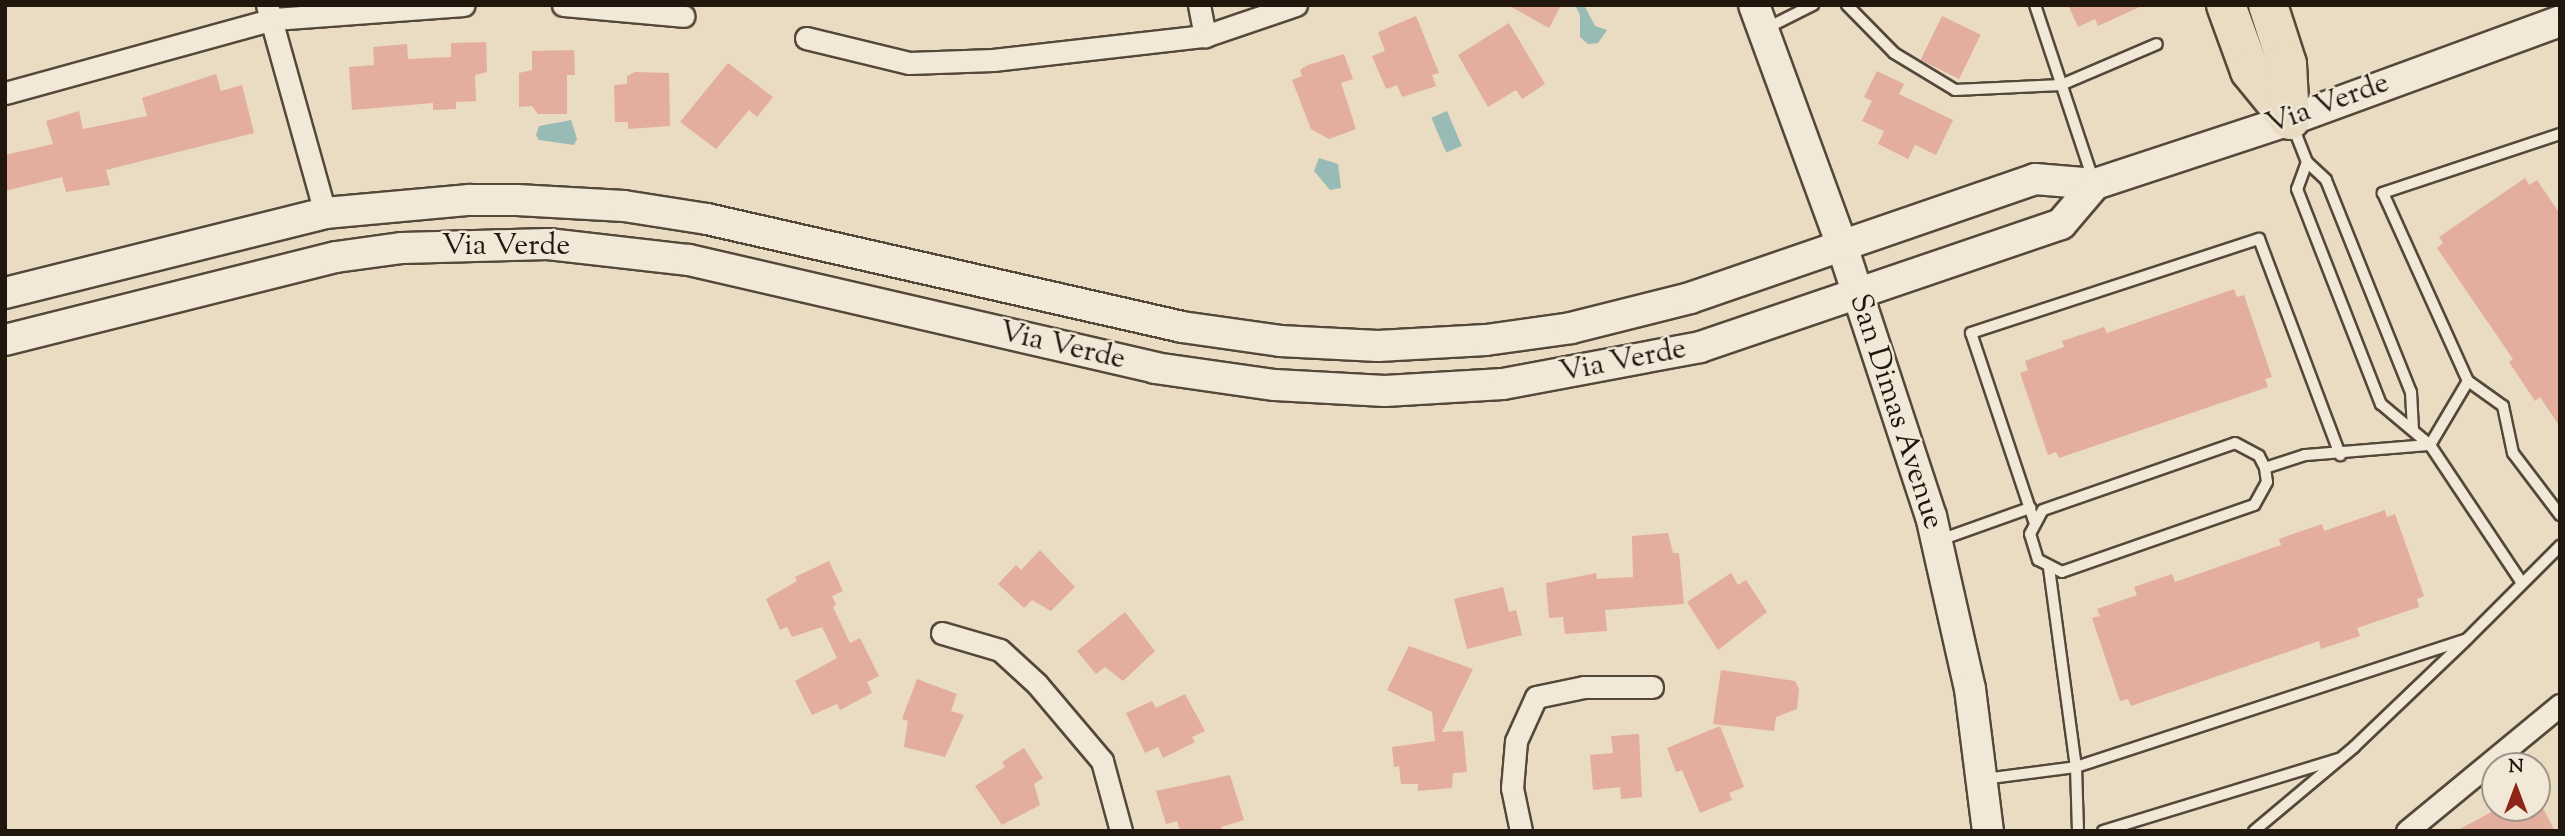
<!DOCTYPE html>
<html>
<head>
<meta charset="utf-8">
<style>
  body { margin:0 }
  #map { position:relative; width:2565px; height:836px; overflow:hidden; background:#eadbc3; font-family:"Sorts Mill Goudy",serif }
  div>[style] { position:absolute }
  [style*='--x'] { left:calc(var(--x)*1px); top:calc(var(--y)*1px); width:calc(var(--w)*1px); rotate:calc(var(--a)*1deg) }
  .water>* { inset:0; background:#98bbb6; transform-origin:0 0 }
  .building>* { inset:0; background:#e3ae9e; transform-origin:0 0 }
  .roads { filter:drop-shadow(2px 0 #54483a) drop-shadow(-2px 0 #54483a) drop-shadow(0 2px #54483a) drop-shadow(0 -2px #54483a) }
  .lane>* { height:10px; margin:-5px; padding:0 5px; transform-origin:5px; border-radius:5px; background:#f1e8d8 }
  .street>* { height:21px; margin:-10.5px; padding:0 10.5px; transform-origin:10.5px; border-radius:10.5px; background:#f1e8d8 }
  .secondary>* { height:30px; margin:-15px; padding:0 15px; transform-origin:15px; border-radius:15px; background:#f1e8d8 }
  .highway>* { height:38px; margin:-19px; padding:0 19px; transform-origin:19px; border-radius:19px; background:#eadbc3 }
  span { translate:-50% -50%; white-space:nowrap; text-align:center; line-height:1.15; -webkit-text-stroke:5px #f1e8d8; paint-order:stroke }
  .street-label { font-size:30px; color:#22170d }
  .frame { position:absolute; inset:0; border:7px solid #22170d; pointer-events:none }
  .north { position:absolute; left:2481px; top:752px; width:70px; height:70px; box-sizing:border-box; background:#f1e8d8; border:2px solid #9e9487; border-radius:50%; rotate:0deg; font-size:19px; font-weight:700; line-height:28px; text-align:center; color:#22170d }
  .north::after { content:''; display:block; margin:auto; width:24px; height:32px; background:#8f2418; clip-path:polygon(50% 0,100% 100%,50% 72%,0 100%) }
</style>
</head>
<body>
<div id="map">
  <div class="water">
    <div style="clip-path:polygon(1575px 5px,1584px 5px,1595px 26px,1607px 30px,1598px 43px,1588px 44px,1580px 37px,1580px 15px)"></div>
    <div style="left:1447px;top:111px;width:38px;height:17px;rotate:67deg"></div>
    <div style="clip-path:polygon(571px 120px,577px 139px,574px 145px,539px 140px,536px 135px,539px 126px)"></div>
    <div style="clip-path:polygon(1319px 158px,1338px 164px,1341px 188px,1330px 190px,1314px 171px)"></div>
  </div>
  <div class="building">
    <div style="clip-path:polygon(1508px 5px,1561px 5px,1549px 28px)"></div>
    <div style="clip-path:polygon(2068px 5px,2144px 5px,2098px 26px,2095px 19px,2078px 27px)"></div>
    <div style="clip-path:polygon(1416px 16px,1439px 73px,1432px 75px,1436px 86px,1402px 97px,1397px 85px,1386px 89px,1372px 56px,1385px 51px,1378px 32px)"></div>
    <div style="left:1942px;top:16px;width:43px;height:49px;rotate:26deg"></div>
    <div style="clip-path:polygon(1509px 23px,1545px 84px,1522px 99px,1516px 90px,1488px 107px,1458px 55px)"></div>
    <div style="clip-path:polygon(486px 42px,487px 72px,475px 75px,476px 101px,456px 102px,456px 109px,433px 110px,433px 103px,352px 110px,349px 67px,374px 65px,373px 47px,407px 44px,408px 59px,451px 57px,451px 43px)"></div>
    <div style="clip-path:polygon(574px 50px,575px 75px,567px 75px,567px 114px,538px 114px,532px 106px,519px 107px,519px 73px,532px 70px,532px 51px)"></div>
    <div style="clip-path:polygon(1344px 54px,1353px 79px,1341px 83px,1356px 129px,1329px 139px,1311px 129px,1292px 80px,1302px 76px,1300px 70px,1308px 65px)"></div>
    <div style="clip-path:polygon(728px 63px,773px 97px,757px 117px,749px 110px,716px 149px,680px 122px)"></div>
    <div style="clip-path:polygon(1877px 71px,1904px 84px,1899px 94px,1953px 120px,1936px 155px,1915px 145px,1908px 159px,1878px 144px,1884px 131px,1862px 121px,1872px 101px,1864px 97px)"></div>
    <div style="clip-path:polygon(635px 72px,669px 73px,670px 126px,628px 129px,628px 122px,615px 122px,614px 85px,627px 84px,627px 76px)"></div>
    <div style="clip-path:polygon(216px 74px,221px 91px,242px 85px,254px 133px,106px 170px,110px 185px,66px 192px,62px 177px,5px 191px,5px 155px,53px 144px,46px 121px,79px 111px,83px 129px,147px 116px,142px 98px)"></div>
    <div style="clip-path:polygon(2525px 178px,2529px 185px,2537px 180px,2560px 214px,2560px 427px,2540px 397px,2535px 401px,2509px 362px,2513px 359px,2437px 248px,2443px 243px,2439px 237px)"></div>
    <div style="clip-path:polygon(2234px 289px,2237px 297px,2244px 295px,2272px 377px,2265px 379px,2268px 387px,2059px 458px,2056px 452px,2048px 455px,2020px 373px,2028px 370px,2025px 361px,2064px 347px,2062px 341px,2104px 327px,2107px 333px)"></div>
    <div style="clip-path:polygon(2385px 510px,2387px 517px,2395px 514px,2424px 596px,2417px 599px,2419px 607px,2357px 628px,2360px 636px,2321px 649px,2319px 641px,2131px 706px,2128px 699px,2120px 701px,2092px 618px,2100px 616px,2097px 609px,2137px 595px,2134px 587px,2172px 574px,2175px 582px,2281px 545px,2279px 539px,2322px 524px,2324px 531px)"></div>
    <div style="clip-path:polygon(1668px 533px,1673px 553px,1679px 553px,1684px 604px,1605px 610px,1607px 631px,1565px 634px,1563px 617px,1549px 618px,1546px 583px,1596px 573px,1597px 579px,1633px 577px,1632px 536px)"></div>
    <div style="clip-path:polygon(1040px 550px,1075px 587px,1051px 611px,1032px 600px,1024px 608px,998px 584px,1016px 565px,1021px 570px)"></div>
    <div style="clip-path:polygon(829px 561px,843px 591px,832px 596px,836px 605px,833px 607px,850px 643px,860px 638px,879px 676px,867px 682px,872px 693px,840px 710px,837px 704px,812px 715px,795px 681px,837px 658px,822px 627px,792px 637px,787px 627px,780px 630px,766px 599px,797px 581px,795px 577px)"></div>
    <div style="clip-path:polygon(1731px 573px,1738px 585px,1746px 580px,1767px 612px,1718px 650px,1687px 602px)"></div>
    <div style="clip-path:polygon(1503px 587px,1509px 612px,1516px 610px,1522px 635px,1467px 649px,1454px 599px)"></div>
    <div style="clip-path:polygon(1125px 612px,1155px 651px,1123px 681px,1105px 667px,1096px 674px,1077px 651px)"></div>
    <div style="clip-path:polygon(1409px 646px,1473px 669px,1442px 732px,1463px 731px,1467px 772px,1453px 773px,1452px 788px,1418px 791px,1418px 784px,1401px 784px,1399px 766px,1394px 767px,1392px 747px,1435px 741px,1432px 712px,1387px 690px)"></div>
    <div style="clip-path:polygon(1721px 670px,1795px 681px,1799px 689px,1797px 709px,1776px 717px,1774px 731px,1713px 724px)"></div>
    <div style="clip-path:polygon(917px 679px,957px 694px,951px 711px,964px 715px,945px 757px,904px 747px,908px 721px,902px 719px)"></div>
    <div style="clip-path:polygon(1185px 694px,1205px 731px,1192px 737px,1195px 742px,1163px 758px,1158px 747px,1145px 753px,1126px 713px,1152px 701px,1156px 708px)"></div>
    <div style="clip-path:polygon(1720px 726px,1744px 787px,1729px 793px,1732px 800px,1700px 813px,1682px 770px,1676px 772px,1667px 748px)"></div>
    <div style="clip-path:polygon(1639px 734px,1642px 797px,1621px 799px,1620px 787px,1593px 790px,1590px 755px,1613px 753px,1611px 736px)"></div>
    <div style="clip-path:polygon(1024px 748px,1043px 778px,1034px 784px,1040px 805px,1002px 825px,975px 786px,1005px 767px,1002px 762px)"></div>
    <div style="clip-path:polygon(1230px 775px,1244px 820px,1221px 827px,1223px 831px,1180px 831px,1177px 821px,1166px 824px,1156px 791px)"></div>
    <div style="clip-path:polygon(2499px 808px,2527px 808px,2531px 815px,2543px 808px,2555px 831px,2456px 831px)"></div>
  </div>
  <div class="roads">
    <div class="lane">
      <div style="--x:1847;--y:5;--w:67;--a:45.6"></div>
      <div style="--x:1894;--y:53;--w:71;--a:31.2"></div>
      <div style="--x:1955;--y:90;--w:106;--a:-2.7"></div>
      <div style="--x:2061;--y:85;--w:104;--a:-23.1"></div>
      <div style="--x:2035;--y:5;--w:187;--a:71.6"></div>
      <div style="--x:1765;--y:29;--w:54;--a:-26.6"></div>
      <div style="--x:2292;--y:124;--w:41;--a:68.5"></div>
      <div style="--x:2307;--y:162;--w:26;--a:43"></div>
      <div style="--x:2326;--y:180;--w:228;--a:68.2"></div>
      <div style="--x:2411;--y:392;--w:38;--a:87"></div>
      <div style="--x:2560;--y:134;--w:187;--a:161.6"></div>
      <div style="--x:2383;--y:193;--w:206;--a:65.7"></div>
      <div style="--x:2468;--y:381;--w:43;--a:35.5"></div>
      <div style="--x:2503;--y:406;--w:48;--a:78"></div>
      <div style="--x:2513;--y:453;--w:78;--a:52.8"></div>
      <div style="--x:2307;--y:162;--w:29;--a:110"></div>
      <div style="--x:2297;--y:189;--w:231;--a:68.7"></div>
      <div style="--x:2381;--y:404;--w:64;--a:39.9"></div>
      <div style="--x:2430;--y:445;--w:166;--a:56.3"></div>
      <div style="--x:2235;--y:443;--w:27;--a:28"></div>
      <div style="--x:2259;--y:456;--w:13;--a:63"></div>
      <div style="--x:2265;--y:468;--w:14;--a:82"></div>
      <div style="--x:2267;--y:482;--w:26;--a:119"></div>
      <div style="--x:2254;--y:505;--w:203;--a:160.8"></div>
      <div style="--x:2062;--y:572;--w:27;--a:-153"></div>
      <div style="--x:2038;--y:560;--w:27;--a:-107"></div>
      <div style="--x:2030;--y:534;--w:27;--a:-62"></div>
      <div style="--x:2043;--y:510;--w:203;--a:-19.2"></div>
      <div style="--x:2430;--y:445;--w:74;--a:-59.3"></div>
      <div style="--x:2265;--y:468;--w:42;--a:-18"></div>
      <div style="--x:2305;--y:455;--w:125;--a:-4.6"></div>
      <div style="--x:2034;--y:521;--w:198;--a:-108.5"></div>
      <div style="--x:1971;--y:333;--w:303;--a:-18.1"></div>
      <div style="--x:2259;--y:239;--w:231;--a:69.4"></div>
      <div style="--x:1940;--y:540;--w:96;--a:-19.6"></div>
      <div style="--x:2049;--y:568;--w:201;--a:82.3"></div>
      <div style="--x:2076;--y:767;--w:64;--a:88.2"></div>
      <div style="--x:1984;--y:779;--w:93;--a:-7.4"></div>
      <div style="--x:2076;--y:767;--w:411;--a:-18.1"></div>
      <div style="--x:2467;--y:639;--w:132;--a:-45"></div>
      <div style="--x:2103;--y:831;--w:246;--a:-17"></div>
      <div style="--x:2254;--y:831;--w:131;--a:-40"></div>
      <div style="--x:2354;--y:747;--w:153;--a:-43.7"></div>
    </div>
    <div class="street">
      <div style="--x:267;--y:5;--w:216;--a:74.4"></div>
      <div style="--x:563;--y:5;--w:121;--a:5.2"></div>
      <div style="--x:1199;--y:5;--w:32;--a:79"></div>
      <div style="--x:806;--y:38;--w:106;--a:13.6"></div>
      <div style="--x:909;--y:63;--w:84;--a:-2"></div>
      <div style="--x:993;--y:60;--w:213;--a:-6.5"></div>
      <div style="--x:1205;--y:36;--w:96;--a:-18.8"></div>
      <div style="--x:5;--y:93;--w:279;--a:-15.4"></div>
      <div style="--x:274;--y:19;--w:190;--a:-4.2"></div>
      <div style="--x:942;--y:633;--w:60;--a:16.3"></div>
      <div style="--x:1000;--y:650;--w:50;--a:42.6"></div>
      <div style="--x:1037;--y:684;--w:101;--a:49.8"></div>
      <div style="--x:1102;--y:761;--w:73;--a:74.8"></div>
      <div style="--x:1521;--y:831;--w:44;--a:-101.8"></div>
      <div style="--x:1512;--y:788;--w:47;--a:-85.1"></div>
      <div style="--x:1516;--y:741;--w:48;--a:-65.6"></div>
      <div style="--x:1536;--y:697;--w:49;--a:-11.8"></div>
      <div style="--x:1584;--y:687;--w:68;--a:0"></div>
      <div style="--x:2407;--y:831;--w:198;--a:-39.5"></div>
    </div>
    <div class="secondary">
      <div style="--x:1754;--y:5;--w:257;--a:69.9"></div>
      <div style="--x:1842;--y:246;--w:284;--a:71.8"></div>
      <div style="--x:1931;--y:516;--w:177;--a:77.3"></div>
      <div style="--x:1970;--y:689;--w:143;--a:82.8"></div>
      <div style="--x:5;--y:293;--w:330;--a:-14"></div>
      <div style="--x:325;--y:213;--w:145;--a:-5.2"></div>
      <div style="--x:469;--y:200;--w:48;--a:0"></div>
      <div style="--x:517;--y:200;--w:107;--a:3.2"></div>
      <div style="--x:624;--y:206;--w:84;--a:8.9"></div>
      <div style="--x:707;--y:219;--w:487;--a:12.8"></div>
      <div style="--x:1182;--y:327;--w:99;--a:8.1"></div>
      <div style="--x:1280;--y:341;--w:98;--a:2.9"></div>
      <div style="--x:1378;--y:346;--w:108;--a:-3.2"></div>
      <div style="--x:1486;--y:340;--w:86;--a:-8"></div>
      <div style="--x:1571;--y:328;--w:123;--a:-14.1"></div>
      <div style="--x:1690;--y:298;--w:365;--a:-19"></div>
      <div style="--x:2035;--y:179;--w:60;--a:4.8"></div>
      <div style="--x:2095;--y:184;--w:205;--a:-18.2"></div>
      <div style="--x:2290;--y:120;--w:288;--a:-20.1"></div>
      <div style="--x:5;--y:340;--w:341;--a:-14.1"></div>
      <div style="--x:336;--y:257;--w:67;--a:-7.8"></div>
      <div style="--x:402;--y:248;--w:146;--a:-1.6"></div>
      <div style="--x:548;--y:244;--w:142;--a:6.5"></div>
      <div style="--x:689;--y:260;--w:478;--a:13"></div>
      <div style="--x:1155;--y:368;--w:121;--a:8.1"></div>
      <div style="--x:1275;--y:385;--w:110;--a:3.1"></div>
      <div style="--x:1385;--y:391;--w:118;--a:-3.4"></div>
      <div style="--x:1503;--y:384;--w:200;--a:-10.6"></div>
      <div style="--x:1700;--y:347;--w:381;--a:-18.8"></div>
      <div style="--x:2061;--y:224;--w:52;--a:-49.6"></div>
    </div>
    <div class="highway">
      <div style="--x:2226;--y:5;--w:70;--a:70"></div>
      <div style="--x:2250;--y:71;--w:63;--a:50.8"></div>
      <div style="--x:2268;--y:5;--w:62;--a:72.1"></div>
      <div style="--x:2287;--y:64;--w:56;--a:86.9"></div>
    </div>
  </div>
  <div class="street-label">
    <span style="left:2328px;top:105px;rotate:-20deg">Via Verde</span>
    <span style="left:506px;top:247px">Via Verde</span>
    <span style="left:1062px;top:347px;rotate:13deg">Via Verde</span>
    <span style="left:1623px;top:362px;rotate:-11deg">Via Verde</span>
    <span style="left:1895px;top:412px;rotate:72deg">San Dimas Avenue</span>
  </div>
  <div class="frame"></div>
  <div class="north">N</div>
</div>
</body>
</html>
